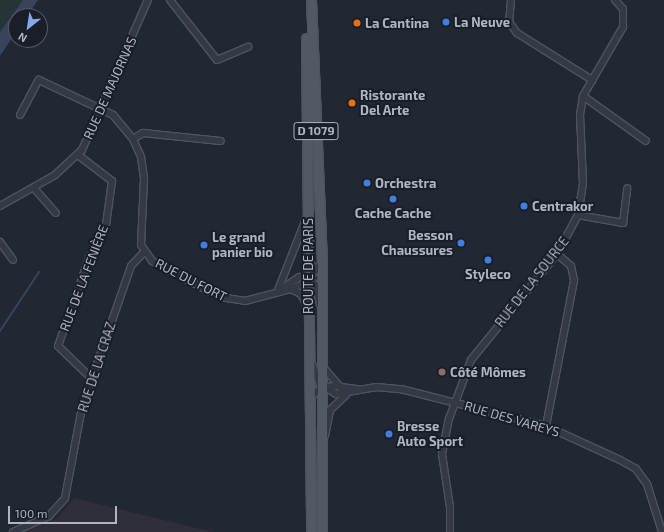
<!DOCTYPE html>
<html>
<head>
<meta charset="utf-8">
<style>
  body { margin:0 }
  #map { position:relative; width:664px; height:532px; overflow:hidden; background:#212733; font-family:"Exo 2",sans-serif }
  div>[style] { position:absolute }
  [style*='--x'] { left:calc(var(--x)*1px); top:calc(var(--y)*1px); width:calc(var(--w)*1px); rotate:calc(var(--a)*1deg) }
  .medical>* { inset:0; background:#302e39 }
  .green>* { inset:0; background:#253537 }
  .water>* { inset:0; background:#37445b }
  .stream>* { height:2px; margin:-1px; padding:0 1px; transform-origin:1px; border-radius:1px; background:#37445b }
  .roads { filter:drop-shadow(1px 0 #4e545f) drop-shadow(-1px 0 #4e545f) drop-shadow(0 1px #4e545f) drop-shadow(0 -1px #4e545f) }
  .minor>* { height:6px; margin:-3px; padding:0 3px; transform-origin:3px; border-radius:3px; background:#343944 }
  .primary>* { height:9px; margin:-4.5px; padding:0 4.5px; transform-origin:4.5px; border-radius:4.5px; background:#525864 }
  .dots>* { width:11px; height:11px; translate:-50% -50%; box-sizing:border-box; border:2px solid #191e28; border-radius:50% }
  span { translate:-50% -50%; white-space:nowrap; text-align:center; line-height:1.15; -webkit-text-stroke:4px #191e28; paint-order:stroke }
  .shield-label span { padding:1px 3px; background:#191e28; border:1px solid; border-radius:3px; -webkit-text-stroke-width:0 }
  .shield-label { font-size:12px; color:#aeb4c1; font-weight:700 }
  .poi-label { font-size:13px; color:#aeb4c1; font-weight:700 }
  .left { translate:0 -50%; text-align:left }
  .right { translate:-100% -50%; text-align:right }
  .street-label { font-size:13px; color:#aeb4c1 }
  .north { position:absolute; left:8px; top:8px; width:40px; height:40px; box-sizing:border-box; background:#191e28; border:1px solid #555a65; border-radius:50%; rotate:210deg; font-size:11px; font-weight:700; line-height:16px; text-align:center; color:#aeb4c1 }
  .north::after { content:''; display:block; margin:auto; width:14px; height:18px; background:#87a7ed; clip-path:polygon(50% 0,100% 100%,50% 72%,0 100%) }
  .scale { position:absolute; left:8px; top:506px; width:109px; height:18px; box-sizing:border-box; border:2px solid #aeb4c1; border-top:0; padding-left:5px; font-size:12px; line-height:14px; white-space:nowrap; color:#aeb4c1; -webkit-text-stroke:3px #191e28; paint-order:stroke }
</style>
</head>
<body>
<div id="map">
  <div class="medical">
    <div style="clip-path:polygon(74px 498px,212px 532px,24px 532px,56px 519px)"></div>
  </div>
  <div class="green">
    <div style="clip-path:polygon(0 0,23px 0,0 32px)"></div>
  </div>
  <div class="water">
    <div style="clip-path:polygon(23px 0,38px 0,27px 16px,16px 16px,16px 32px,0 56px,0 32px)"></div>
  </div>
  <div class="stream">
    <div style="--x:0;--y:331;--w:71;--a:-56.5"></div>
  </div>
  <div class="roads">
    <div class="minor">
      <div style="--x:170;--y:0;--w:76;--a:51.9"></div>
      <div style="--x:217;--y:60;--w:34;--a:-23"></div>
      <div style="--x:511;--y:0;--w:22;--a:95"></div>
      <div style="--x:509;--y:22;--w:14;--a:54"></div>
      <div style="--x:517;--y:33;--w:89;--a:32.1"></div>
      <div style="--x:583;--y:96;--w:77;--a:35.5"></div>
      <div style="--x:20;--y:115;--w:40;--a:-62"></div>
      <div style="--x:39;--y:80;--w:82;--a:25.3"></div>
      <div style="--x:113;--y:115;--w:31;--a:50"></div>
      <div style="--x:133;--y:139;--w:20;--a:66"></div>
      <div style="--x:141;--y:157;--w:22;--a:82"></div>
      <div style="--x:144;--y:179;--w:66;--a:92.6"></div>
      <div style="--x:141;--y:245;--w:19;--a:55"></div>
      <div style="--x:152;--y:261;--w:77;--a:27.9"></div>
      <div style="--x:220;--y:297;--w:25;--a:9"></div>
      <div style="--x:245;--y:301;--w:48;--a:-14.6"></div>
      <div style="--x:291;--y:289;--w:11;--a:27"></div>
      <div style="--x:301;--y:294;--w:13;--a:63"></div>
      <div style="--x:133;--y:139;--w:12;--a:-31"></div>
      <div style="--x:143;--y:133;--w:78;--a:5.9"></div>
      <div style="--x:78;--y:155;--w:43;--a:37.4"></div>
      <div style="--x:112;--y:181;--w:44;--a:97.8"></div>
      <div style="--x:106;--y:225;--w:37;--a:117"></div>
      <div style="--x:89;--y:258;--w:93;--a:109.4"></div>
      <div style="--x:58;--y:346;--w:47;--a:44.1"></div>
      <div style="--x:34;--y:188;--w:33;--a:49"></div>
      <div style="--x:0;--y:206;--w:63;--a:-29.4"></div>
      <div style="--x:55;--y:175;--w:37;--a:-43"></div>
      <div style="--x:82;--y:150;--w:164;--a:-66.3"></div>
      <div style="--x:578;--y:215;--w:46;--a:10.1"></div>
      <div style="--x:623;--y:223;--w:35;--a:-83"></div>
      <div style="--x:0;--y:242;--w:22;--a:54"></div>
      <div style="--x:282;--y:289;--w:21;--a:-35"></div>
      <div style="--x:299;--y:277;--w:10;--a:6"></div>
      <div style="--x:309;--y:278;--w:11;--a:49"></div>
      <div style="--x:316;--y:286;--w:19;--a:78"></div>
      <div style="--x:291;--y:289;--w:15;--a:-23"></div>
      <div style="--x:305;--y:283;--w:27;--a:-51"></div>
      <div style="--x:278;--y:290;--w:76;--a:-68.5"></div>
      <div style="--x:311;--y:361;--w:25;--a:69"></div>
      <div style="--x:320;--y:384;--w:19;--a:32"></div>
      <div style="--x:336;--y:394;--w:41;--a:-9.9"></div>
      <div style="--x:376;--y:387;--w:25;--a:5"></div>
      <div style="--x:401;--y:389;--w:150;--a:14.3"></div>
      <div style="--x:546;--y:426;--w:81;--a:24.7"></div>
      <div style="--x:620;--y:460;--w:18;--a:29"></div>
      <div style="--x:636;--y:469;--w:19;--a:54"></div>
      <div style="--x:647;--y:484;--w:50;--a:72.6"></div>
      <div style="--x:322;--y:366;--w:28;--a:49"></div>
      <div style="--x:340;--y:387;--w:17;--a:7"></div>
      <div style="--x:311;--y:397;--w:15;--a:-42"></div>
      <div style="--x:322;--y:387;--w:16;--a:-4"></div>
      <div style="--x:546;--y:426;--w:149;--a:-79.1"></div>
      <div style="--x:574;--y:280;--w:14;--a:-102"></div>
      <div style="--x:571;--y:266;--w:18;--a:-139"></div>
      <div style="--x:325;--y:436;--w:26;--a:-79"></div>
      <div style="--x:330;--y:410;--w:22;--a:-43"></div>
      <div style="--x:13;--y:532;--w:39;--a:-24"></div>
      <div style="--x:49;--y:516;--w:24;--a:-48"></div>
      <div style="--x:65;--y:498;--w:93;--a:-79.4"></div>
      <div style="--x:82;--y:407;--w:149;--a:-70.8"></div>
      <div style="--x:131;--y:266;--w:19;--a:-47"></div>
      <div style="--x:450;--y:532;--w:25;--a:-90"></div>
      <div style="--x:450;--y:507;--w:54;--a:-98.6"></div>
      <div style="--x:442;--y:454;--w:36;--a:-79"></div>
      <div style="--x:449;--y:419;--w:63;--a:-69.6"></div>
      <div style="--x:471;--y:360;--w:136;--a:-50.9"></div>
      <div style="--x:557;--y:254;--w:44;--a:-61.7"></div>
      <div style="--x:578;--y:215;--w:32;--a:-81"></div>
      <div style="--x:583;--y:183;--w:68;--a:-92.5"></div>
      <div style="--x:580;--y:115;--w:19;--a:-81"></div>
      <div style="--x:583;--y:96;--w:80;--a:-59.9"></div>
      <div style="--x:623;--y:27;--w:18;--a:-90"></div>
      <div style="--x:623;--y:9;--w:12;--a:-132"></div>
    </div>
    <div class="primary">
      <div style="--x:311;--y:0;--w:262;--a:87.6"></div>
      <div style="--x:322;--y:262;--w:270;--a:90"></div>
      <div style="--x:306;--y:38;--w:494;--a:89.4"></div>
    </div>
  </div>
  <div class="dots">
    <div style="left:446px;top:22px;background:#3f7fe0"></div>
    <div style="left:357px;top:23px;background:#e8710a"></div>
    <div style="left:352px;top:103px;background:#e8710a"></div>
    <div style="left:367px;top:183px;background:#3f7fe0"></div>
    <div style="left:393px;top:199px;background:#3f7fe0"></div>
    <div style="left:524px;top:206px;background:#3f7fe0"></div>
    <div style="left:461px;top:243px;background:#3f7fe0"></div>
    <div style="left:204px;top:245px;background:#3f7fe0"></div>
    <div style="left:488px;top:260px;background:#3f7fe0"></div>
    <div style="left:442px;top:372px;background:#8d6e63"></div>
    <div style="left:389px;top:434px;background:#3f7fe0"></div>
  </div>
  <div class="shield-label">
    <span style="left:316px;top:131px">D 1079</span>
  </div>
  <div class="poi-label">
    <span class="left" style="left:454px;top:22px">La Neuve</span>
    <span class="left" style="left:365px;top:23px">La Cantina</span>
    <span class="left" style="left:360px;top:103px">Ristorante<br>Del Arte</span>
    <span class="left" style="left:375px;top:183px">Orchestra</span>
    <span class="left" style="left:532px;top:206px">Centrakor</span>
    <span style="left:393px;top:213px">Cache Cache</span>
    <span class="right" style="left:453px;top:243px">Besson<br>Chaussures</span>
    <span class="left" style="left:212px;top:245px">Le grand<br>panier bio</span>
    <span style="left:488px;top:274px">Styleco</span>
    <span class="left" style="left:450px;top:372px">Côté Mômes</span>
    <span class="left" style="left:397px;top:434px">Bresse<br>Auto Sport</span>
  </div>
  <div class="street-label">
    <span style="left:110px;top:88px;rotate:-66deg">RUE DE MAJORNAS</span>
    <span style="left:308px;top:266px;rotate:-90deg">ROUTE DE PARIS</span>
    <span style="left:84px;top:278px;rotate:-69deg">RUE DE LA FENIÈRE</span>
    <span style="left:191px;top:280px;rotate:27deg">RUE DU FORT</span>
    <span style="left:532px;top:282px;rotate:-52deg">RUE DE LA SOURCE</span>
    <span style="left:97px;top:367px;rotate:-72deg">RUE DE LA CRAZ</span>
    <span style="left:512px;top:419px;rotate:16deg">RUE DES VAREYS</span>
  </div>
  <div class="north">N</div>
  <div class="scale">100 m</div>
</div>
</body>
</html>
